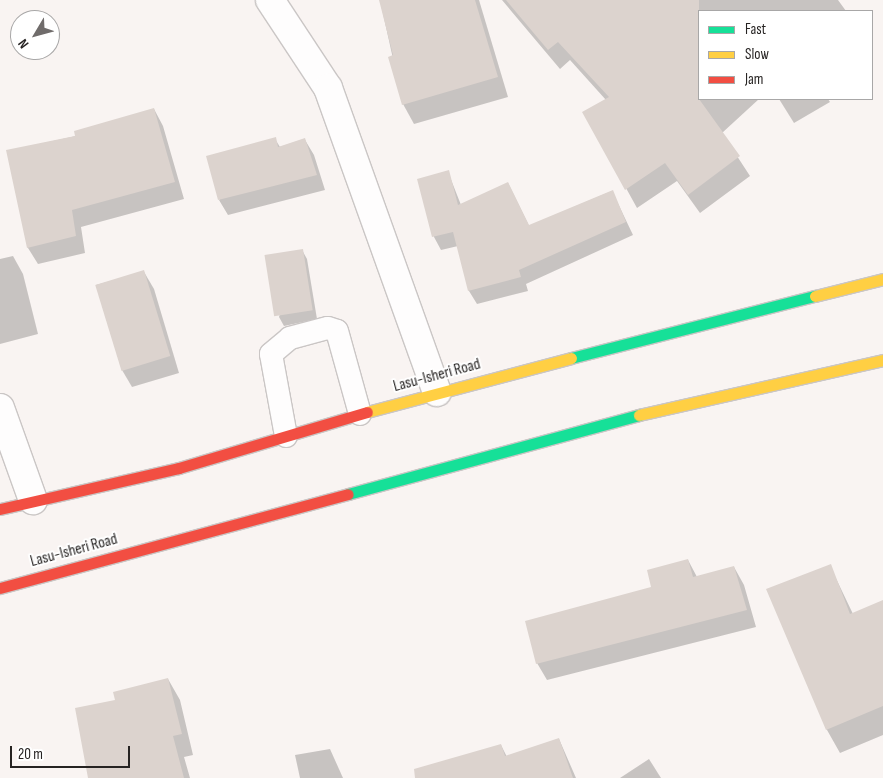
<!DOCTYPE html>
<html>
<head>
<meta charset="utf-8">
<style>
  body { margin:0 }
  #map { position:relative; width:883px; height:778px; overflow:hidden; background:#f9f4f2; font-family:"Sofia Sans Condensed",sans-serif }
  div>[style] { position:absolute }
  [style*='--x'] { left:calc(var(--x)*1px); top:calc(var(--y)*1px); width:calc(var(--w)*1px); rotate:calc(var(--a)*1deg) }
  .shadow>* { inset:0; background:#0003 }
  .building>* { inset:0; background:#dcd3ce; transform-origin:0 0 }
  .roads { filter:drop-shadow(1px 0 #cac6c5) drop-shadow(-1px 0 #cac6c5) drop-shadow(0 1px #cac6c5) drop-shadow(0 -1px #cac6c5) }
  .lane>* { height:22px; margin:-11px; padding:0 11px; transform-origin:11px; border-radius:11px; background:#fefdfd }
  .street>* { height:28px; margin:-14px; padding:0 14px; transform-origin:14px; border-radius:14px; background:#fefdfd }
  .fast>* { height:11px; margin:-5.5px; padding:0 5.5px; transform-origin:5.5px; border-radius:5.5px; background:#16e098 }
  .slow>* { height:11px; margin:-5.5px; padding:0 5.5px; transform-origin:5.5px; border-radius:5.5px; background:#ffcf43 }
  .jam>* { height:11px; margin:-5.5px; padding:0 5.5px; transform-origin:5.5px; border-radius:5.5px; background:#f24e42 }
  span { translate:-50% -50%; white-space:nowrap; text-align:center; line-height:1.15; -webkit-text-stroke:4px #fff; paint-order:stroke }
  .street-label { font-size:16px; color:#262322 }
  .legend { position:absolute; left:698px; top:10px; width:175px; height:90px; box-sizing:border-box; background:#fff; border:1px solid #a8a7a7; margin:0; padding:6px 9px; list-style:none; font-size:15px; color:#262322 }
  .legend li { display:flex; align-items:center; gap:10px; height:25px }
  .legend b { width:25px; border:1px solid #a8a7a7 }
  .north { position:absolute; left:10px; top:10px; width:50px; height:50px; box-sizing:border-box; background:#fff; border:1px solid #a8a7a7; border-radius:50%; rotate:233deg; font-size:14px; font-weight:700; line-height:20px; text-align:center; color:#262322 }
  .north::after { content:''; display:block; margin:auto; width:18px; height:22px; background:#706c6b; clip-path:polygon(50% 0,100% 100%,50% 72%,0 100%) }
  .scale { position:absolute; left:10px; top:746px; width:120px; height:22px; box-sizing:border-box; border:2px solid #262322; border-top:0; padding-left:6px; font-size:15px; line-height:18px; white-space:nowrap; color:#262322; -webkit-text-stroke:4px #fff; paint-order:stroke }
</style>
</head>
<body>
<div id="map">
  <div class="shadow">
    <div style="clip-path:polygon(380px 0,479px 0,508px 97px,414px 124px,403px 104px)"></div>
    <div style="clip-path:polygon(502px 0,838px 0,846px 11px,699px 11px,699px 99px,759px 99px,722px 133px,750px 176px,700px 213px,677px 181px,637px 208px,584px 112px,606px 100px,570px 60px,560px 69px)"></div>
    <div style="clip-path:polygon(779px 99px,828px 99px,830px 102px,794px 123px)"></div>
    <div style="clip-path:polygon(154px 109px,163px 126px,184px 199px,81px 227px,85px 253px,38px 264px,28px 248px,8px 151px,76px 136px)"></div>
    <div style="clip-path:polygon(275px 139px,280px 147px,305px 140px,314px 155px,325px 190px,228px 215px,219px 200px)"></div>
    <div style="clip-path:polygon(448px 172px,461px 205px,508px 183px,529px 226px,612px 191px,633px 235px,526px 284px,528px 291px,477px 304px,469px 291px,458px 246px,441px 250px,434px 237px,418px 180px)"></div>
    <div style="clip-path:polygon(302px 250px,307px 259px,317px 319px,284px 326px,279px 317px)"></div>
    <div style="clip-path:polygon(13px 256px,23px 274px,38px 334px,0 344px,0 259px)"></div>
    <div style="clip-path:polygon(144px 272px,154px 289px,179px 373px,132px 387px,122px 370px,96px 285px)"></div>
    <div style="clip-path:polygon(688px 560px,697px 577px,734px 567px,744px 585px,756px 627px,547px 680px,537px 663px,653px 588px)"></div>
    <div style="clip-path:polygon(830px 566px,853px 614px,883px 601px,883px 735px,840px 753px,827px 730px,813px 688px)"></div>
    <div style="clip-path:polygon(168px 679px,180px 700px,193px 755px,184px 757px,190px 778px,89px 778px,117px 701px)"></div>
    <div style="clip-path:polygon(559px 739px,576px 778px,434px 778px,501px 745px,507px 757px)"></div>
    <div style="clip-path:polygon(330px 749px,343px 778px,300px 778px,295px 755px)"></div>
    <div style="clip-path:polygon(649px 759px,661px 778px,620px 778px)"></div>
  </div>
  <div class="building">
    <div style="clip-path:polygon(379px 0,475px 0,498px 77px,402px 105px,388px 57px,393px 55px)"></div>
    <div style="clip-path:polygon(506px 0,699px 0,699px 99px,740px 156px,688px 195px,665px 163px,625px 190px,582px 112px,609px 97px,558px 42px,548px 50px)"></div>
    <div style="clip-path:polygon(154px 108px,175px 182px,72px 210px,76px 236px,27px 248px,6px 150px,75px 136px,74px 131px)"></div>
    <div style="clip-path:polygon(276px 137px,278px 147px,305px 138px,317px 175px,218px 200px,206px 156px)"></div>
    <div style="clip-path:polygon(449px 170px,458px 205px,508px 182px,529px 225px,613px 190px,626px 222px,519px 270px,521px 277px,468px 291px,453px 232px,432px 237px,417px 179px)"></div>
    <div style="left:303px;top:249px;width:62px;height:39px;rotate:81deg"></div>
    <div style="left:144px;top:270px;width:90px;height:51px;rotate:73deg"></div>
    <div style="clip-path:polygon(688px 559px,693px 577px,734px 566px,747px 610px,536px 664px,525px 621px,651px 587px,647px 570px)"></div>
    <div style="clip-path:polygon(831px 564px,850px 614px,883px 600px,883px 706px,826px 730px,766px 589px)"></div>
    <div style="clip-path:polygon(168px 678px,182px 734px,173px 736px,184px 778px,88px 778px,75px 708px,115px 700px,113px 692px)"></div>
    <div style="clip-path:polygon(559px 738px,573px 778px,415px 778px,414px 769px,501px 744px,505px 756px)"></div>
  </div>
  <div class="roads">
    <div class="lane">
      <div style="--x:286;--y:436;--w:83;--a:-100.4"></div>
      <div style="--x:271;--y:354;--w:25;--a:-40"></div>
      <div style="--x:290;--y:338;--w:39;--a:-15"></div>
      <div style="--x:328;--y:328;--w:9;--a:18"></div>
      <div style="--x:337;--y:331;--w:86;--a:74.5"></div>
    </div>
    <div class="street">
      <div style="--x:270;--y:0;--w:105;--a:56.6"></div>
      <div style="--x:328;--y:88;--w:323;--a:70.3"></div>
      <div style="--x:0;--y:408;--w:98;--a:70.3"></div>
    </div>
    <div class="fast">
      <div style="--x:571;--y:358;--w:252;--a:-14.3"></div>
      <div style="--x:348;--y:494;--w:302;--a:-15.2"></div>
    </div>
    <div class="slow">
      <div style="--x:815;--y:296;--w:70;--a:-14"></div>
      <div style="--x:367;--y:412;--w:211;--a:-14.8"></div>
      <div style="--x:639;--y:415;--w:250;--a:-12.7"></div>
    </div>
    <div class="jam">
      <div style="--x:0;--y:509;--w:184;--a:-12.9"></div>
      <div style="--x:179;--y:468;--w:196;--a:-16.6"></div>
      <div style="--x:0;--y:588;--w:360;--a:-15.1"></div>
    </div>
  </div>
  <div class="street-label">
    <span style="left:437px;top:376px;rotate:-15deg">Lasu-Isheri Road</span>
    <span style="left:74px;top:551px;rotate:-15deg">Lasu-Isheri Road</span>
  </div>
  <ul class="legend">
  <li><b style="height:6px;background:#16e098"></b>Fast</li>
  <li><b style="height:6px;background:#ffcf43"></b>Slow</li>
  <li><b style="height:6px;background:#f24e42"></b>Jam</li>
  </ul>
  <div class="north">N</div>
  <div class="scale">20 m</div>
</div>
</body>
</html>
